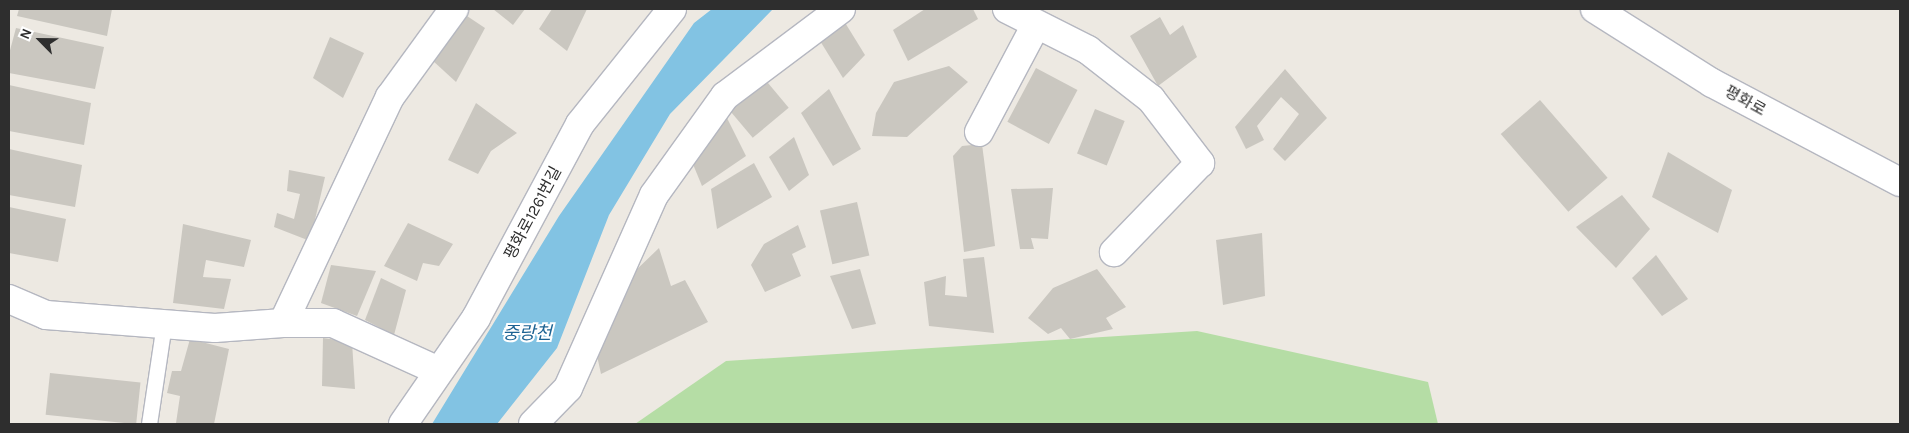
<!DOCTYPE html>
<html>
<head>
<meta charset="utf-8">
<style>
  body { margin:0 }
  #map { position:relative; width:1909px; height:433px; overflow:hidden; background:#ede9e2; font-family:Karla,"Noto Sans KR",sans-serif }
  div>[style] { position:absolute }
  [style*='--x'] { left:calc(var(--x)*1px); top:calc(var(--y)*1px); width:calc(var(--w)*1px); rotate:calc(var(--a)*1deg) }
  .green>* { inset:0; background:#b5dda5 }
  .water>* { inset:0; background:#82c3e3 }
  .building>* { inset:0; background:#cac7c0; transform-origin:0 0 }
  .roads { filter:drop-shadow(1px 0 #b5b7c0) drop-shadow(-1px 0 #b5b7c0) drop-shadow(0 1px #b5b7c0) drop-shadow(0 -1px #b5b7c0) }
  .service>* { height:15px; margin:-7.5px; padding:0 7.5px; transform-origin:7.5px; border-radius:7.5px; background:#fff }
  .minor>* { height:28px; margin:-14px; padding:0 14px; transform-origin:14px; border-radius:14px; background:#fff }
  .secondary>* { height:28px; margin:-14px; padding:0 14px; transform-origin:14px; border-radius:14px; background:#fff }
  span { translate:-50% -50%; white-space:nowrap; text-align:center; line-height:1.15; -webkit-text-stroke:4px #fff; paint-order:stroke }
  .street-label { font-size:16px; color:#2e2e2e }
  .water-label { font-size:18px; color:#1d6393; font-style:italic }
  .frame { position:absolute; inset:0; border:10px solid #2e2e2e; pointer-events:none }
  .north { position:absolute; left:15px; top:15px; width:50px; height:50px; -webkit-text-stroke:4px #fff; paint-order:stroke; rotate:293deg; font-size:14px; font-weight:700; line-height:20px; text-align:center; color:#2e2e2e }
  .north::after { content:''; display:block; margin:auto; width:18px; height:22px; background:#2e2e2e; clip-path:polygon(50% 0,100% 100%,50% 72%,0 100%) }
</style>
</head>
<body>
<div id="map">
  <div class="green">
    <div style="clip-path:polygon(1197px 331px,1428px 382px,1438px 424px,635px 424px,726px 361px)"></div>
  </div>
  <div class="water">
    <div style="clip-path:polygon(712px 9px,773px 9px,670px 114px,609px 215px,557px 348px,497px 424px,432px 424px,559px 216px,694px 23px)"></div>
  </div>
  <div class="building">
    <div style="clip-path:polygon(19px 9px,112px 9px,107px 36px,17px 16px)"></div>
    <div style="clip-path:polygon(493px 9px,525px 9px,513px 25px)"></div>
    <div style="clip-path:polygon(552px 9px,587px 9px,567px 51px,539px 29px)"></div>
    <div style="clip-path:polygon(925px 9px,973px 9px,978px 19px,908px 61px,893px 30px)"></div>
    <div style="clip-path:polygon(461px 12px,485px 28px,456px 82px,432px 60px)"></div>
    <div style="clip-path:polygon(1160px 17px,1170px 35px,1183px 25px,1197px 57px,1158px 86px,1130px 36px)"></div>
    <div style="clip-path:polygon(844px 21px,865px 55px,843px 78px,817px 36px)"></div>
    <div style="clip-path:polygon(16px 28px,104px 47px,95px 89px,9px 73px,9px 54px)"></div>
    <div style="clip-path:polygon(330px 37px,364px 53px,343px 98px,313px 78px)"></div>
    <div style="clip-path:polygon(949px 66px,968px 82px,907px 137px,872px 136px,876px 113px,894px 82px)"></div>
    <div style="left:1036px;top:68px;width:47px;height:61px;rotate:28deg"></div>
    <div style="clip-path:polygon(1285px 69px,1327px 118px,1285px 161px,1273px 149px,1299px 114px,1281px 97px,1257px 126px,1264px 140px,1246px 149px,1235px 127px)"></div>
    <div style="left:763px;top:77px;width:40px;height:47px;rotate:50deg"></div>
    <div style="clip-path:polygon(9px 85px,91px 103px,84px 145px,9px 131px)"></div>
    <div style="clip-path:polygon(829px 89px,861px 149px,833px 166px,801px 113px)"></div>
    <div style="left:1540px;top:100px;width:103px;height:52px;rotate:49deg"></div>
    <div style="clip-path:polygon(476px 103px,517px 133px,491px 151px,478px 174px,448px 160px)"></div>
    <div style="left:1095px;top:109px;width:32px;height:48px;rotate:22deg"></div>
    <div style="clip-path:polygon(726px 116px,746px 156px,702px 186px,690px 157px)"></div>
    <div style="clip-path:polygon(794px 137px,809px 175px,789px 191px,769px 157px)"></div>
    <div style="clip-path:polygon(982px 144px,995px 246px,964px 252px,953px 156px,962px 146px)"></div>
    <div style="clip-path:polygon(9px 149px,82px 165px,75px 207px,9px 195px)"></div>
    <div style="clip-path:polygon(1668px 152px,1732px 190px,1718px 233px,1652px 197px)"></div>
    <div style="clip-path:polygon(754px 163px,772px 197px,717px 229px,711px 189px)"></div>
    <div style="clip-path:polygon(289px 170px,325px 177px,310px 241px,274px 227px,277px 213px,294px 219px,300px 194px,287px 191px)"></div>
    <div style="clip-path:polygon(1053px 188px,1048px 239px,1031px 238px,1034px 249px,1020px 249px,1011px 189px)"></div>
    <div style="clip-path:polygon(1622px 195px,1650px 229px,1616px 268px,1576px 227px)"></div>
    <div style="left:857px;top:202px;width:55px;height:38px;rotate:77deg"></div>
    <div style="clip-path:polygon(9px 207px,66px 219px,58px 262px,9px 253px)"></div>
    <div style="clip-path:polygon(408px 223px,453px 244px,439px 266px,423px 263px,417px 281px,384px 266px)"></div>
    <div style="clip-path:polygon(183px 224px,251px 240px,244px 267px,206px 260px,203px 277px,231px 279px,224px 309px,173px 303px)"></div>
    <div style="clip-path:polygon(798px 225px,806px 247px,792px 254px,801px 276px,765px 292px,751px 265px,764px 244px)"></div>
    <div style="clip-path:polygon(1262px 233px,1265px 296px,1223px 305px,1216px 240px)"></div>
    <div style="clip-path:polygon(659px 248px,671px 286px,685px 280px,708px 322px,601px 374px,596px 351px,633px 273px)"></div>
    <div style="clip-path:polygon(1656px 255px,1688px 299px,1662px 316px,1632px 278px)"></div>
    <div style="clip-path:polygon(984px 257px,994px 333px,929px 326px,924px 282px,946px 276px,945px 295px,967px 297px,963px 259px)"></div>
    <div style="clip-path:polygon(331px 265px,376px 271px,357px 316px,321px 303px)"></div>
    <div style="clip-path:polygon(860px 269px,876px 324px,852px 329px,830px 276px)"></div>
    <div style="clip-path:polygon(1097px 269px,1126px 307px,1106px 318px,1113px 329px,1070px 339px,1061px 328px,1048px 334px,1028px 318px,1053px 288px)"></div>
    <div style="clip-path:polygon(381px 278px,406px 290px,394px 335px,365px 320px)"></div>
    <div style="clip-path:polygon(323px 338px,352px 342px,355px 389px,322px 386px)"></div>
    <div style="clip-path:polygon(190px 339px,229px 349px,214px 424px,176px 423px,180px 396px,167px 393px,172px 371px,181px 371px)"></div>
    <div style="left:50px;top:373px;width:91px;height:42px;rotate:6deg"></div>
  </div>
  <div class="roads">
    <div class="service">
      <div style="--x:149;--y:424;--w:101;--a:-81.5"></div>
    </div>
    <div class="minor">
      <div style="--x:1007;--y:9;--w:91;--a:26.8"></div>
      <div style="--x:1088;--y:50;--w:80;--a:37.9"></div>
      <div style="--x:1151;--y:99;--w:81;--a:52.6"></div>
      <div style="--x:1200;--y:163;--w:124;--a:134"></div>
      <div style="--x:979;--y:132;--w:121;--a:-62"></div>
      <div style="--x:9;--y:299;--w:40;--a:23.4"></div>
      <div style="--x:46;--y:315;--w:169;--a:4.4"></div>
      <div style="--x:215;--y:328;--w:68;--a:-4.2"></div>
      <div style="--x:283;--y:323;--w:250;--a:-64.7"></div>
      <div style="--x:390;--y:97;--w:109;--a:-54"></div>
      <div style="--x:283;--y:323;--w:50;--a:0"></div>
      <div style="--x:333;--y:323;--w:116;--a:24.4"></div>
      <div style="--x:403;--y:424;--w:129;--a:-55.4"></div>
      <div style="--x:476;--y:318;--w:220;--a:-61.8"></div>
      <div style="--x:580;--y:124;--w:147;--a:-51.3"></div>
      <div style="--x:533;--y:424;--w:50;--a:-45.8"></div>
      <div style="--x:568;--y:388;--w:211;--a:-66"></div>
      <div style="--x:654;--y:195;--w:122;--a:-54.4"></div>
      <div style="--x:725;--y:96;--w:145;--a:-36.9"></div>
    </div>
    <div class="secondary">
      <div style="--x:1595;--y:9;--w:138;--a:32.3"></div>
      <div style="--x:1712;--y:83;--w:212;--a:27.8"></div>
    </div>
  </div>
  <div class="street-label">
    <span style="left:1745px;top:101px;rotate:29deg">평화로</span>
    <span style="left:533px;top:213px;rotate:-62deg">평화로1261번길</span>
  </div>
  <div class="water-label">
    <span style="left:527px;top:333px">중랑천</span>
  </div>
  <div class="frame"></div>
  <div class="north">N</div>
</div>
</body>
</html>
